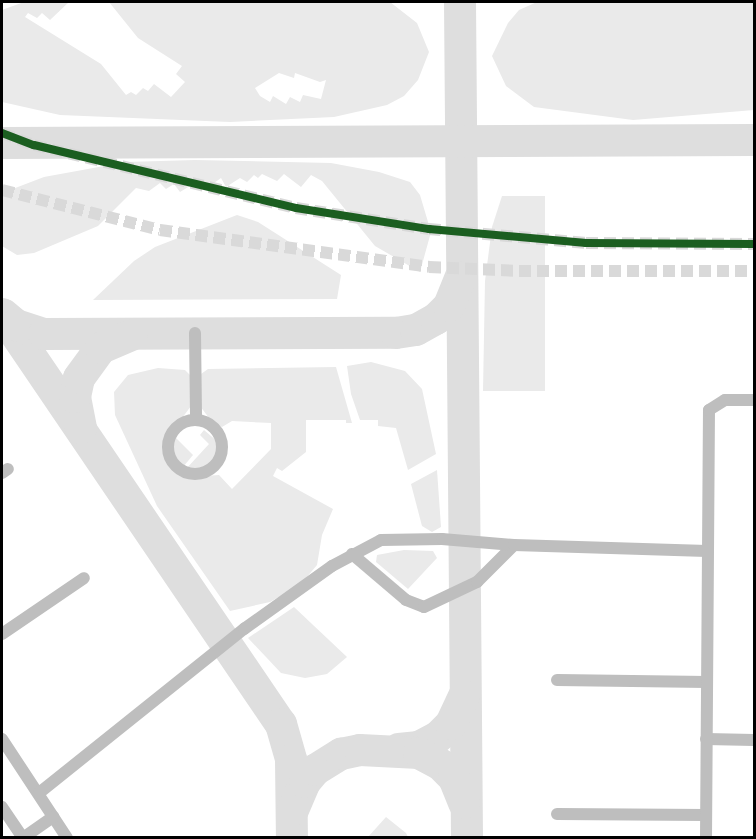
<!DOCTYPE html>
<html>
<head>
<meta charset="utf-8">
<style>
  body { margin:0 }
  #map { position:relative; width:756px; height:839px; overflow:hidden; background:#fff; font-family:Montserrat,sans-serif }
  div>[style] { position:absolute }
  [style*='--x'] { left:calc(var(--x)*1px); top:calc(var(--y)*1px); width:calc(var(--w)*1px); rotate:calc(var(--a)*1deg) }
  .green>* { inset:0; background:#eaeaea }
  .taxiway>* { height:32px; margin:-16px; padding:0 16px; transform-origin:16px; border-radius:16px; background:#dedede }
  .minor-tunnel>* { height:12px; margin-top:-6px; transform-origin:0; background:repeating-linear-gradient(90deg,#d9d9d9 0 12px,transparent 0 18px) }
  .minor>* { height:12px; margin:-6px; padding:0 6px; transform-origin:6px; border-radius:6px; background:#bebebe }
  .minor>.ring { margin:-6px; padding:0; box-sizing:content-box; background:none; border:12px solid #bebebe; border-radius:50% }
  .cycleway>* { height:8px; margin:-4px; padding:0 4px; transform-origin:4px; border-radius:4px; background:#1b5e20 }
  span { translate:-50% -50%; white-space:nowrap; text-align:center; line-height:1.15; -webkit-text-stroke:4.5px #fff; paint-order:stroke }
  .frame { position:absolute; inset:0; border:3px solid #000; pointer-events:none }
</style>
</head>
<body>
<div id="map">
  <div class="green">
    <div style="clip-path:polygon(evenodd,24px 2px,69px 2px,50px 20px,42px 13px,37px 18px,28px 13px,25px 17px,101px 64px,126px 95px,131px 92px,136px 95px,143px 88px,148px 91px,154px 84px,171px 97px,185px 82px,176px 74px,182px 66px,138px 38px,109px 2px,390px 2px,417px 23px,429px 52px,418px 80px,404px 96px,387px 105px,334px 117px,230px 122px,60px 115px,2px 102px,2px 10px,24px 2px,279px 73px,294px 78px,295px 73px,320px 82px,326px 80px,321px 99px,303px 95px,300px 102px,290px 97px,286px 104px,273px 96px,270px 102px,260px 96px,255px 88px,279px 73px)"></div>
    <div style="clip-path:polygon(537px 2px,754px 2px,754px 110px,633px 120px,534px 107px,506px 86px,492px 56px,508px 23px,519px 10px)"></div>
    <div style="clip-path:polygon(195px 160px,331px 163px,379px 172px,410px 182px,420px 195px,431px 232px,420px 272px,375px 246px,322px 181px,311px 175px,301px 187px,284px 174px,277px 181px,262px 174px,258px 178px,254px 175px,247px 182px,240px 178px,226px 187px,221px 178px,204px 190px,198px 181px,180px 192px,174px 184px,166px 189px,160px 183px,149px 191px,136px 188px,98px 226px,34px 253px,17px 255px,2px 246px,2px 196px,10px 190px,44px 177px,126px 162px)"></div>
    <div style="clip-path:polygon(502px 196px,545px 196px,545px 391px,483px 391px,485px 281px,492px 227px)"></div>
    <div style="clip-path:polygon(237px 215px,258px 222px,341px 275px,337px 299px,93px 300px,134px 261px,155px 247px)"></div>
    <div style="clip-path:polygon(371px 362px,405px 371px,422px 389px,436px 454px,408px 470px,396px 428px,378px 426px,378px 420px,360px 420px,351px 394px,347px 366px)"></div>
    <div style="clip-path:polygon(336px 367px,352px 423px,346px 423px,346px 420px,306px 420px,306px 452px,282px 471px,277px 468px,273px 476px,333px 509px,322px 535px,317px 565px,301px 584px,270px 602px,230px 611px,157px 506px,115px 415px,114px 392px,128px 375px,158px 368px,185px 370px,191px 376px,191px 406px,168px 437px,170px 462px,189px 477px,219px 475px,232px 489px,271px 449px,271px 423px,232px 421px,222px 427px,212px 422px,200px 406px,201px 374px,208px 369px)"></div>
    <div style="clip-path:polygon(204px 430px,218px 442px,220px 451px,210px 467px,189px 470px,186px 469px,209px 444px,200px 435px)"></div>
    <div style="clip-path:polygon(174px 436px,193px 455px,183px 467px,172px 451px)"></div>
    <div style="clip-path:polygon(437px 470px,441px 527px,432px 532px,422px 526px,411px 484px)"></div>
    <div style="clip-path:polygon(404px 550px,433px 551px,437px 558px,408px 589px,376px 562px,377px 555px)"></div>
    <div style="clip-path:polygon(294px 607px,347px 657px,327px 674px,305px 678px,281px 673px,248px 638px)"></div>
    <div style="clip-path:polygon(386px 817px,406px 833px,408px 837px,368px 837px)"></div>
  </div>
  <div class="taxiway">
    <div style="--x:460;--y:2;--w:836;--a:89.52"></div>
    <div style="--x:2;--y:143;--w:752;--a:-0.23"></div>
    <div style="--x:2;--y:314;--w:496;--a:55.8"></div>
    <div style="--x:281;--y:724;--w:37;--a:74"></div>
    <div style="--x:291;--y:760;--w:78;--a:89.3"></div>
    <div style="--x:4;--y:315;--w:16;--a:40"></div>
    <div style="--x:16;--y:325;--w:29;--a:18"></div>
    <div style="--x:44;--y:334;--w:352;--a:-0.2"></div>
    <div style="--x:396;--y:333;--w:20;--a:-9"></div>
    <div style="--x:416;--y:330;--w:23;--a:-29"></div>
    <div style="--x:436;--y:319;--w:18;--a:-45"></div>
    <div style="--x:449;--y:306;--w:31;--a:-68"></div>
    <div style="--x:81;--y:428;--w:32;--a:-101"></div>
    <div style="--x:75;--y:397;--w:19;--a:-78"></div>
    <div style="--x:79;--y:378;--w:37;--a:-54"></div>
    <div style="--x:101;--y:348;--w:33;--a:-23"></div>
    <div style="--x:399;--y:749;--w:20;--a:-6"></div>
    <div style="--x:419;--y:747;--w:21;--a:-28"></div>
    <div style="--x:438;--y:737;--w:18;--a:-45"></div>
    <div style="--x:451;--y:724;--w:31;--a:-65"></div>
    <div style="--x:293;--y:810;--w:30;--a:-67"></div>
    <div style="--x:305;--y:782;--w:16;--a:-50"></div>
    <div style="--x:315;--y:770;--w:31;--a:-32"></div>
    <div style="--x:341;--y:754;--w:19;--a:-12"></div>
    <div style="--x:360;--y:750;--w:59;--a:2.9"></div>
    <div style="--x:419;--y:753;--w:24;--a:28"></div>
    <div style="--x:440;--y:764;--w:20;--a:45"></div>
    <div style="--x:454;--y:778;--w:27;--a:68"></div>
  </div>
  <div class="minor-tunnel">
    <div style="--x:2;--y:133;--w:34;--a:21"></div>
    <div style="--x:34;--y:145;--w:269;--a:13.5"></div>
    <div style="--x:296;--y:208;--w:135;--a:9"></div>
    <div style="--x:429;--y:229;--w:158;--a:5.1"></div>
    <div style="--x:586;--y:243;--w:168;--a:0.3"></div>
    <div style="--x:2;--y:190;--w:163;--a:14.2"></div>
    <div style="--x:160;--y:230;--w:272;--a:7.8"></div>
    <div style="--x:429;--y:267;--w:90;--a:2.5"></div>
    <div style="--x:519;--y:271;--w:235;--a:0"></div>
  </div>
  <div class="minor">
    <div style="--x:195;--y:333;--w:86;--a:89.3"></div>
    <div class="ring" style="left:168px;top:420px;width:42px;height:42px"></div>
    <div style="--x:2;--y:473;--w:7;--a:-34"></div>
    <div style="--x:352;--y:554;--w:71;--a:40.4"></div>
    <div style="--x:406;--y:600;--w:19;--a:21"></div>
    <div style="--x:424;--y:607;--w:59;--a:-25.3"></div>
    <div style="--x:477;--y:582;--w:52;--a:-45"></div>
    <div style="--x:2;--y:634;--w:99;--a:-34.3"></div>
    <div style="--x:557;--y:680;--w:150;--a:0.8"></div>
    <div style="--x:2;--y:739;--w:118;--a:56.7"></div>
    <div style="--x:706;--y:739;--w:48;--a:1.2"></div>
    <div style="--x:39;--y:793;--w:263;--a:-38.7"></div>
    <div style="--x:244;--y:629;--w:108;--a:-35.6"></div>
    <div style="--x:332;--y:566;--w:55;--a:-28"></div>
    <div style="--x:381;--y:540;--w:61;--a:-0.9"></div>
    <div style="--x:442;--y:539;--w:72;--a:4.8"></div>
    <div style="--x:514;--y:545;--w:193;--a:1.8"></div>
    <div style="--x:2;--y:807;--w:37;--a:56"></div>
    <div style="--x:23;--y:838;--w:37;--a:-35"></div>
    <div style="--x:557;--y:814;--w:149;--a:0.4"></div>
    <div style="--x:706;--y:838;--w:428;--a:-89.6"></div>
    <div style="--x:709;--y:410;--w:19;--a:-32"></div>
    <div style="--x:725;--y:400;--w:29;--a:0"></div>
  </div>
  <div class="cycleway">
    <div style="--x:2;--y:133;--w:34;--a:21"></div>
    <div style="--x:34;--y:145;--w:269;--a:13.5"></div>
    <div style="--x:296;--y:208;--w:135;--a:9"></div>
    <div style="--x:429;--y:229;--w:158;--a:5.1"></div>
    <div style="--x:586;--y:243;--w:168;--a:0.3"></div>
  </div>
  <div class="frame"></div>
</div>
</body>
</html>
